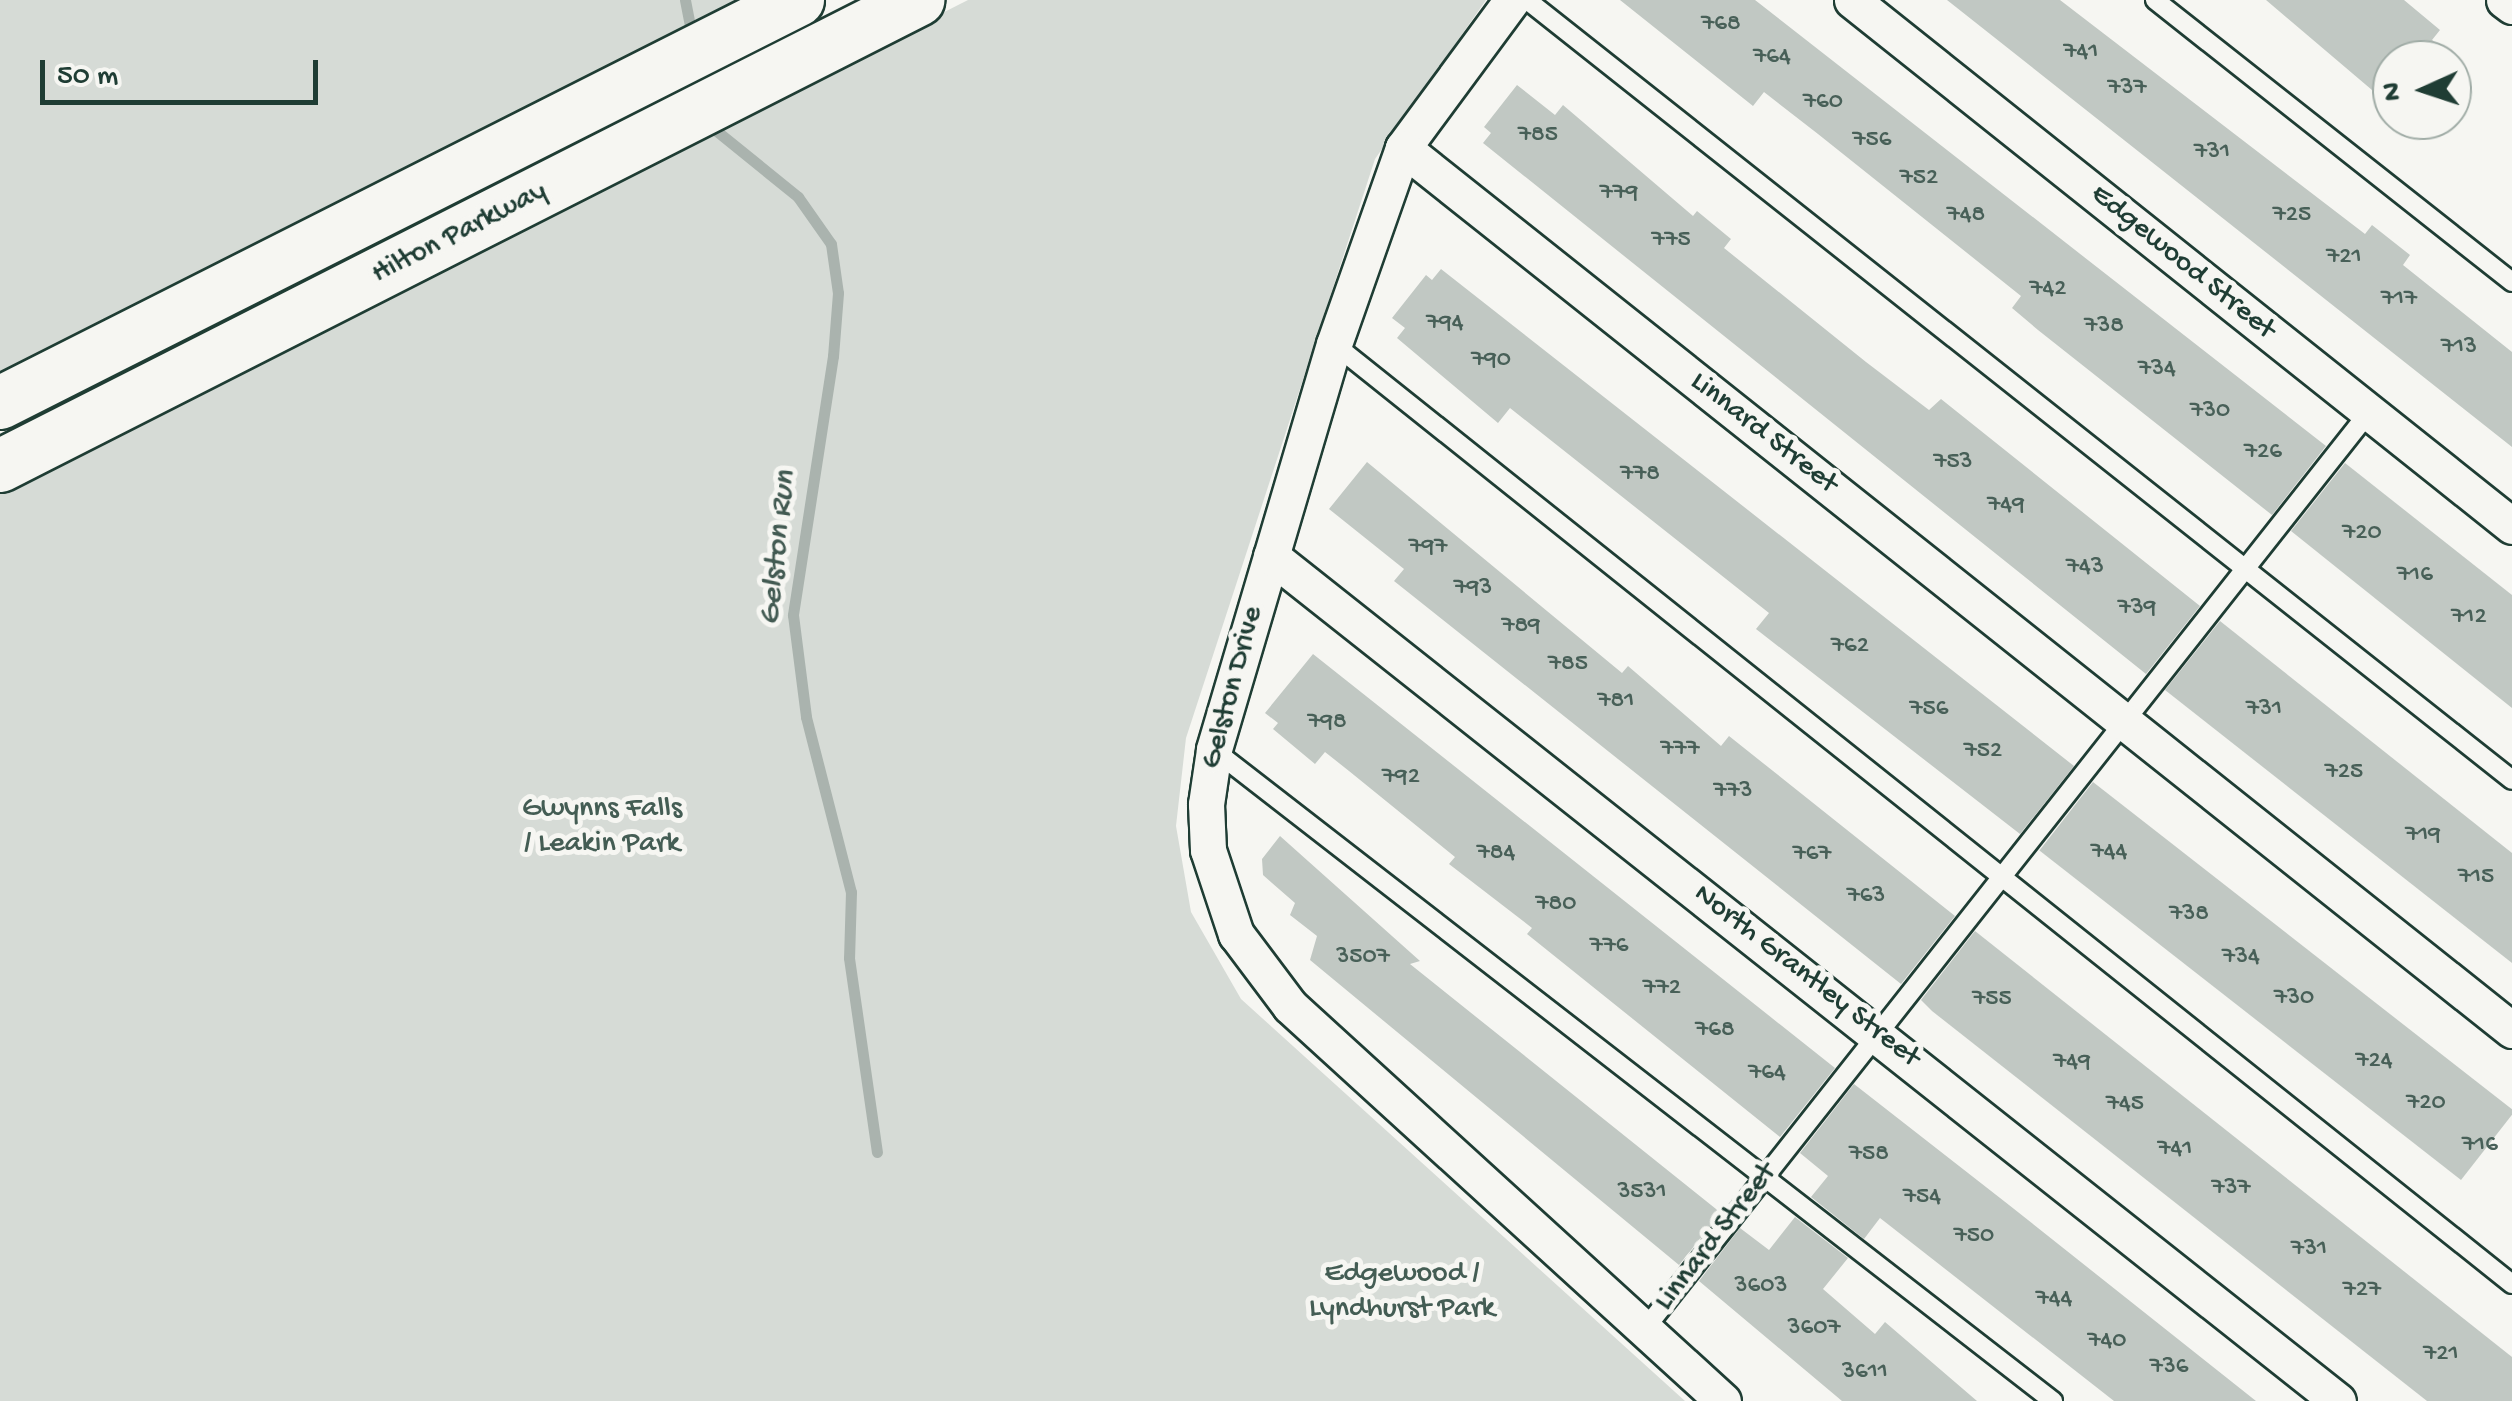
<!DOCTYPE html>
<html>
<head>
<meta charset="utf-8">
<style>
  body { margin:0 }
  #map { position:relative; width:2512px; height:1401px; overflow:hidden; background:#f6f6f2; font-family:"Gochi Hand",sans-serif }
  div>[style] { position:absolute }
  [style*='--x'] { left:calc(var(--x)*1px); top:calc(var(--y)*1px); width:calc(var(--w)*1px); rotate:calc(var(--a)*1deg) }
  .green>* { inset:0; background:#d6dbd6 }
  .stream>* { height:11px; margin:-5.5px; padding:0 5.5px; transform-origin:5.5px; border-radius:5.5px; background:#aab3ae }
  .building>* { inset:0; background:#c1c8c3; transform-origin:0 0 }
  .roads { filter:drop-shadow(2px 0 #1f3d34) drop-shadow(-2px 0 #1f3d34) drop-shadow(0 2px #1f3d34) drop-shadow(0 -2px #1f3d34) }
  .service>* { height:18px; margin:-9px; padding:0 9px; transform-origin:9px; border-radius:9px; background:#f6f6f2 }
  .minor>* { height:35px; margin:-17.5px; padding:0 17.5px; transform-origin:17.5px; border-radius:17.5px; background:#f6f6f2 }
  .primary>* { height:52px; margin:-26px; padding:0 26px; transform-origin:26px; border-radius:26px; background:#f6f6f2 }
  span { translate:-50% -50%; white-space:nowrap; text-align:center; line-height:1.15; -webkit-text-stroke:10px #f6f6f2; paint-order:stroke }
  .number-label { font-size:25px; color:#486058 }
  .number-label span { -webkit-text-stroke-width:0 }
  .street-label { font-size:30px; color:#1f3d34 }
  .park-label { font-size:30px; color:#445d54 }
  .water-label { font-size:32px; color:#425a52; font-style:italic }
  .north { position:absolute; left:2372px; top:40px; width:100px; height:100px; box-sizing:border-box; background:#f6f6f2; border:2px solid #a0aca6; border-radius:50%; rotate:267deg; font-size:28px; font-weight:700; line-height:40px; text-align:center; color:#1f3d34 }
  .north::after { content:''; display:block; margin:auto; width:35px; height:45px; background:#1f3d34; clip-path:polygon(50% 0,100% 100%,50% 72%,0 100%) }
  .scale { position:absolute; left:40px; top:60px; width:278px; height:45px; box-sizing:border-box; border:5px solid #1f3d34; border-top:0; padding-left:12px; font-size:30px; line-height:35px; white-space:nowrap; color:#1f3d34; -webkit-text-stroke:8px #f6f6f2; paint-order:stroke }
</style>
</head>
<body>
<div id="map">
  <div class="green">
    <div style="clip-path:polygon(0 0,741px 0,0 375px)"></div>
    <div style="clip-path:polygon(968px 0,1486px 0,1375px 159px,1186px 738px,1176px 826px,1191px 912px,1241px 999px,1685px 1401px,0 1401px,0 491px)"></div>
  </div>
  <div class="stream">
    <div style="--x:685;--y:0;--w:38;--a:79"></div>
    <div style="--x:708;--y:124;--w:116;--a:39"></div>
    <div style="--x:798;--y:197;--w:57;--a:54.9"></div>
    <div style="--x:831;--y:244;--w:49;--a:81.9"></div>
    <div style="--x:838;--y:293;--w:63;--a:94.5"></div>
    <div style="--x:833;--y:356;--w:262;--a:98.8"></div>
    <div style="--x:793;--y:615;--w:103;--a:82.7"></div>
    <div style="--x:806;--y:717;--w:181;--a:75.6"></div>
    <div style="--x:851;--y:892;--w:66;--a:91.7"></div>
    <div style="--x:849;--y:958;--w:196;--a:81.8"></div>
  </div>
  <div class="building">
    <div style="clip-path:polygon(1620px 0,1755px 0,2326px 446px,2272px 515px,2038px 330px,2012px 308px,2021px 296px,1818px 134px,1764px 92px,1753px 106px)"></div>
    <div style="clip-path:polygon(1947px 0,2060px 0,2365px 234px,2372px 225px,2410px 255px,2403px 265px,2512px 352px,2512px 447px)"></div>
    <div style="clip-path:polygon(2266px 0,2404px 0,2440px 30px,2432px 40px,2437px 44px,2425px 60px,2392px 60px,2392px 107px)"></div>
    <div style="clip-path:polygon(1517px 85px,1555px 115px,1563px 105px,1693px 216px,1697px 211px,1731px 239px,1724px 248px,1866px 362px,1929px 410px,1941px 399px,2200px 606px,2146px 674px,1483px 143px,1491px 133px,1484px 127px)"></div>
    <div style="clip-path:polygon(1441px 269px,2074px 766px,2020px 834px,1756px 629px,1769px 613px,1510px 408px,1498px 423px,1397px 338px,1405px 328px,1392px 318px,1426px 275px,1432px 280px)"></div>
    <div style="clip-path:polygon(1367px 462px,1622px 673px,1628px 666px,1721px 746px,1729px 736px,1955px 916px,1901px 984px,1394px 581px,1404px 569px,1329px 509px)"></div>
    <div style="clip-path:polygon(2345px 463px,2512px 595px,2512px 708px,2291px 531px)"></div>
    <div style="clip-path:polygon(2220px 621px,2512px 853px,2512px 963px,2165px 690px)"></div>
    <div style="clip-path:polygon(1313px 654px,1835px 1068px,1780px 1137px,1527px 934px,1532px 928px,1449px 864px,1455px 857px,1349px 771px,1325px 752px,1315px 764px,1273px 729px,1278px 723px,1265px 713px)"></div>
    <div style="left:2093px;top:782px;width:535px;height:87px;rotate:38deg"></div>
    <div style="clip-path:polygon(1280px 836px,1420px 961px,1410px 964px,1721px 1213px,1679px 1265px,1310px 960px,1317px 936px,1290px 915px,1295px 903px,1263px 875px,1262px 859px)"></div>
    <div style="clip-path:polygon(1975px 931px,2512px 1357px,2512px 1401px,2427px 1401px,1932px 1011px,1921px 1000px)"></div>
    <div style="clip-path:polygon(1854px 1084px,2009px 1205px,2256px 1401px,2114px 1401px,1880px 1218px,1864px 1239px,1811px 1197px,1828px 1176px,1800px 1153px)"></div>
    <div style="clip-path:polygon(1795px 1217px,1848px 1258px,1823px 1289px,1875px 1334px,1885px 1322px,1977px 1401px,1842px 1401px,1699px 1281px,1740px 1228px,1769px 1250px)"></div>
  </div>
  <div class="roads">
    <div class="service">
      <div style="--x:1527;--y:0;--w:1256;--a:38.37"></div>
      <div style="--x:2155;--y:0;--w:455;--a:38.3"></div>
      <div style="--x:1334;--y:344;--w:1507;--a:38.59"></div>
      <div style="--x:1214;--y:750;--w:1062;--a:37.81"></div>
      <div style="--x:1644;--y:1330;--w:1170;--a:-51.7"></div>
    </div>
    <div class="minor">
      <div style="--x:1512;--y:0;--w:184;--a:126.4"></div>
      <div style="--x:1403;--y:148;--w:208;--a:109.4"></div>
      <div style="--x:1334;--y:344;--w:423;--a:106.5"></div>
      <div style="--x:1214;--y:750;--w:55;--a:98.4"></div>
      <div style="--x:1206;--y:804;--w:46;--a:87.5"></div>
      <div style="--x:1208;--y:850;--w:89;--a:71.6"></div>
      <div style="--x:1236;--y:934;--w:90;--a:53.1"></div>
      <div style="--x:1290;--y:1006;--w:586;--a:42.37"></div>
      <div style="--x:1852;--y:0;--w:844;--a:38.55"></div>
      <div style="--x:2504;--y:0;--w:10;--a:37"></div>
      <div style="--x:1403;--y:148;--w:1417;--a:38.5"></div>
      <div style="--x:1271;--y:556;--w:1361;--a:38.38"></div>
    </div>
    <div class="primary">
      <div style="--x:0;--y:403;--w:894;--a:-26.79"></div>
      <div style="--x:0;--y:466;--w:1030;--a:-26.91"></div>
    </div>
  </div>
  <div class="number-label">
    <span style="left:1721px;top:25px">768</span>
    <span style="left:2081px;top:53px">741</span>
    <span style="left:1772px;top:58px">764</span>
    <span style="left:2127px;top:89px">737</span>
    <span style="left:1823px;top:103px">760</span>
    <span style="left:1538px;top:136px">785</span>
    <span style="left:1872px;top:141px">756</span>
    <span style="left:2212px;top:153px">731</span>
    <span style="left:1919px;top:179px">752</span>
    <span style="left:1619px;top:194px">779</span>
    <span style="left:1966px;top:216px">748</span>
    <span style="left:2292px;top:216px">725</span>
    <span style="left:1671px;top:241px">775</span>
    <span style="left:2344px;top:258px">721</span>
    <span style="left:2048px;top:290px">742</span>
    <span style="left:2399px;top:300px">717</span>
    <span style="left:1445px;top:324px">794</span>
    <span style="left:2104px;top:327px">738</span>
    <span style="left:2459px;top:348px">713</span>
    <span style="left:1491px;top:361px">790</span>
    <span style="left:2157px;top:370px">734</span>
    <span style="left:2210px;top:412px">730</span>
    <span style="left:2263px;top:453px">726</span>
    <span style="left:1953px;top:463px">753</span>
    <span style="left:1640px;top:475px">778</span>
    <span style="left:2006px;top:506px">749</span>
    <span style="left:2362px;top:534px">720</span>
    <span style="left:1428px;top:548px">797</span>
    <span style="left:2085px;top:568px">743</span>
    <span style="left:2415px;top:576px">716</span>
    <span style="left:1473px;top:589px">793</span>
    <span style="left:2137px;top:609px">739</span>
    <span style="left:2469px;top:618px">712</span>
    <span style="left:1521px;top:627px">789</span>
    <span style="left:1850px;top:647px">762</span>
    <span style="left:1568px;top:665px">785</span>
    <span style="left:1616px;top:702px">781</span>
    <span style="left:1929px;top:710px">756</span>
    <span style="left:2264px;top:710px">731</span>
    <span style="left:1327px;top:723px">798</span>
    <span style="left:1680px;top:750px">777</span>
    <span style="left:1983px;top:752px">752</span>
    <span style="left:2344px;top:773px">725</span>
    <span style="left:1401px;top:778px">792</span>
    <span style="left:1733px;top:792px">773</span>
    <span style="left:2423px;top:836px">719</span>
    <span style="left:2109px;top:853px">744</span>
    <span style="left:1496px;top:854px">784</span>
    <span style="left:1812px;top:855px">767</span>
    <span style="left:2476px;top:878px">715</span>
    <span style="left:1866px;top:897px">763</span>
    <span style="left:1556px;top:905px">780</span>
    <span style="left:2189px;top:915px">738</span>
    <span style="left:1609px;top:947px">776</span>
    <span style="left:1363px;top:958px">3507</span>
    <span style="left:2241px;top:958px">734</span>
    <span style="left:1662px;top:989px">772</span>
    <span style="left:2294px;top:999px">730</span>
    <span style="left:1992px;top:1000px">755</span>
    <span style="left:1715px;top:1031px">768</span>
    <span style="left:2374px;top:1062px">724</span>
    <span style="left:2072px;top:1063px">749</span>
    <span style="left:1767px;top:1074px">764</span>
    <span style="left:2426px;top:1104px">720</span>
    <span style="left:2125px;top:1105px">745</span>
    <span style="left:2480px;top:1146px">716</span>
    <span style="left:2175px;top:1150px">741</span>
    <span style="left:1869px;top:1155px">758</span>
    <span style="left:2231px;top:1189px">737</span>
    <span style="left:1642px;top:1193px">3531</span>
    <span style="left:1922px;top:1198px">754</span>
    <span style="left:1974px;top:1237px">750</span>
    <span style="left:2309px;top:1250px">731</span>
    <span style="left:1761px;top:1287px">3603</span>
    <span style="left:2362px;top:1291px">727</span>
    <span style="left:2054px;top:1300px">744</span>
    <span style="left:1814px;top:1329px">3607</span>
    <span style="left:2107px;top:1342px">740</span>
    <span style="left:2441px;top:1355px">721</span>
    <span style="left:2169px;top:1368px">736</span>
    <span style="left:1865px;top:1373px">3611</span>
  </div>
  <div class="street-label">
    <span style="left:460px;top:234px;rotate:-27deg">Hilton Parkway</span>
    <span style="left:2182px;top:263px;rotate:39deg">Edgewood Street</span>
    <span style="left:1763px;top:434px;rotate:38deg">Linnard Street</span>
    <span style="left:1234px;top:688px;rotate:-75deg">Gelston Drive</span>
    <span style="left:1806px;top:977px;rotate:38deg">North Grantley Street</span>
    <span style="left:1717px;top:1238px;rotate:-52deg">Linnard Street</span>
  </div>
  <div class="park-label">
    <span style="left:602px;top:827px">Gwynns Falls<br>/ Leakin Park</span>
    <span style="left:1402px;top:1292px">Edgewood /<br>Lyndhurst Park</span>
  </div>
  <div class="water-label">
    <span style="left:779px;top:548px;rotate:-84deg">Gelston Run</span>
  </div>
  <div class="north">N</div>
  <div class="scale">50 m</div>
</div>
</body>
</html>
